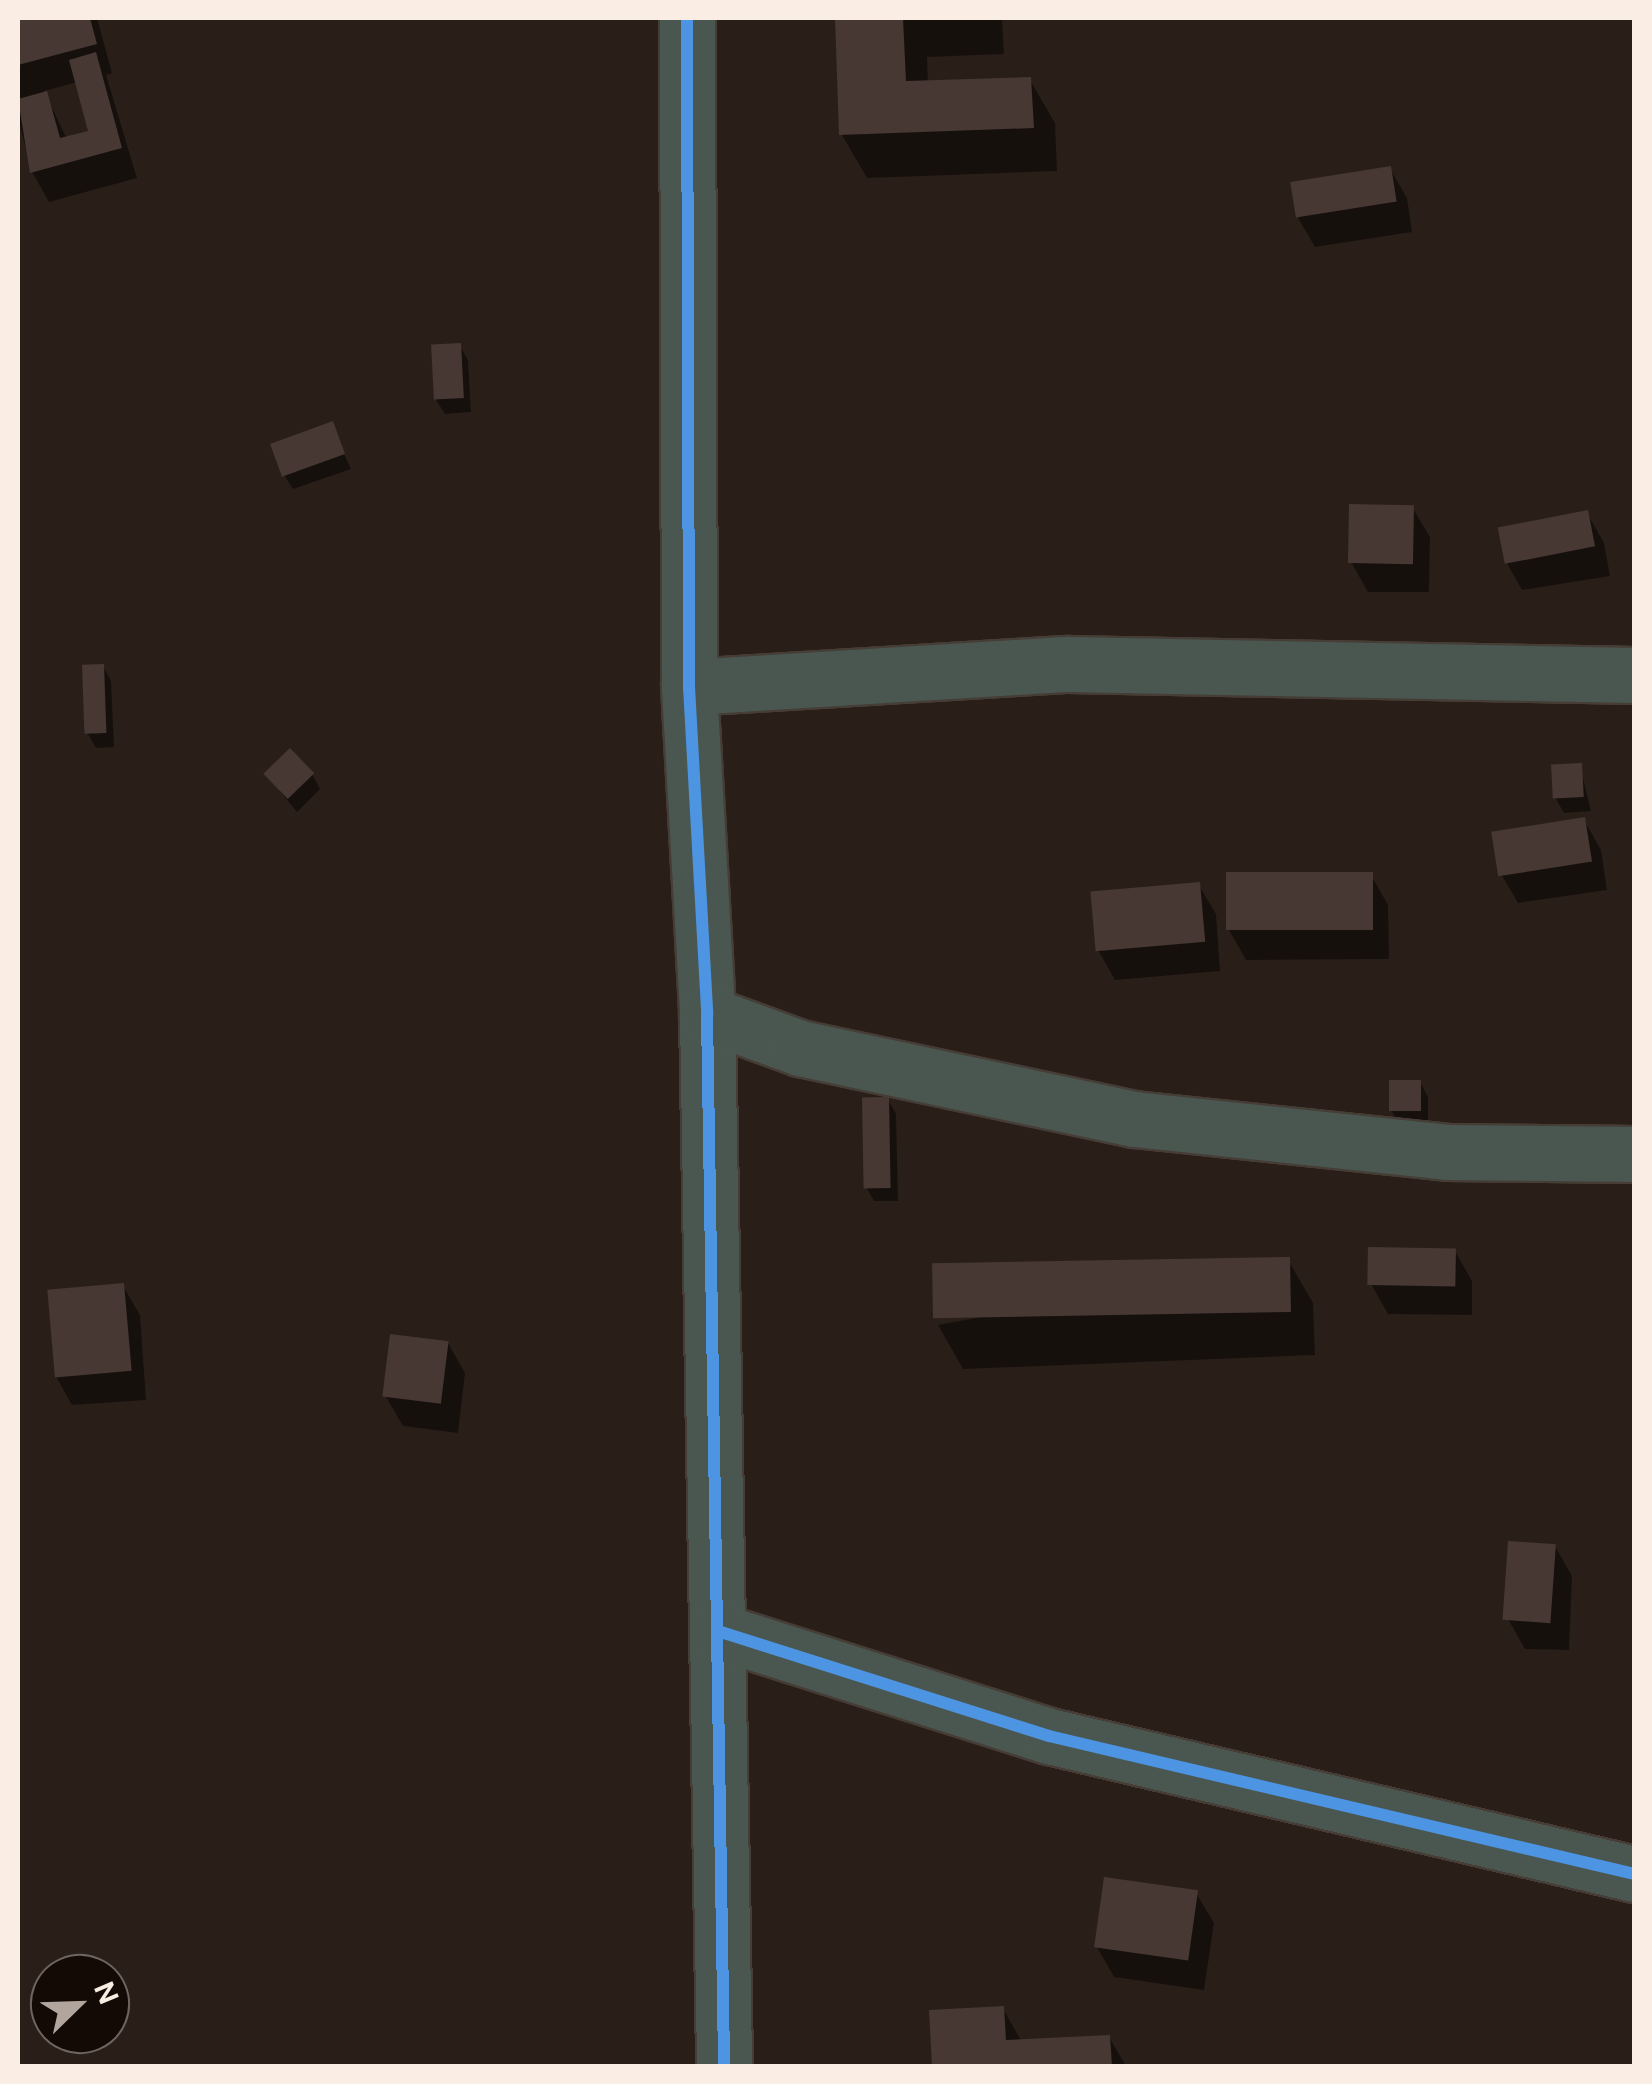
<!DOCTYPE html>
<html>
<head>
<meta charset="utf-8">
<style>
  body { margin:0 }
  #map { position:relative; width:1652px; height:2084px; overflow:hidden; background:#291f18; font-family:"DM Sans",sans-serif }
  div>[style] { position:absolute }
  [style*='--x'] { left:calc(var(--x)*1px); top:calc(var(--y)*1px); width:calc(var(--w)*1px); rotate:calc(var(--a)*1deg) }
  .shadow>* { inset:0; background:#0007 }
  .building>* { inset:0; background:#473834; transform-origin:0 0 }
  .roads { filter:drop-shadow(2px 0 #453d36) drop-shadow(-2px 0 #453d36) drop-shadow(0 2px #453d36) drop-shadow(0 -2px #453d36) }
  .minor>* { height:55px; margin:-27.5px; padding:0 27.5px; transform-origin:27.5px; border-radius:27.5px; background:#4a5750 }
  .cycleway>* { height:12px; margin:-6px; padding:0 6px; transform-origin:6px; border-radius:6px; background:#4d94e3 }
  span { translate:-50% -50%; white-space:nowrap; text-align:center; line-height:1.15; -webkit-text-stroke:8px #130a05; paint-order:stroke }
  .frame { position:absolute; inset:0; border:20px solid #faede4; pointer-events:none }
  .north { position:absolute; left:30px; top:1954px; width:100px; height:100px; box-sizing:border-box; background:#130a05; border:2px solid #6f655e; border-radius:50%; rotate:67deg; font-size:28px; font-weight:700; line-height:40px; text-align:center; color:#faede4 }
  .north::after { content:''; display:block; margin:auto; width:35px; height:45px; background:#b1a59d; clip-path:polygon(50% 0,100% 100%,50% 72%,0 100%) }
</style>
</head>
<body>
<div id="map">
  <div class="shadow">
    <div style="clip-path:polygon(evenodd,18px 18px,97px 18px,112px 73px,106px 75px,137px 178px,49px 202px,32px 172px,18px 118px,18px 18px,78px 82px,92px 133px,67px 139px,44px 91px,78px 82px)"></div>
    <div style="clip-path:polygon(837px 18px,1002px 18px,1004px 54px,927px 57px,928px 83px,1030px 80px,1055px 123px,1057px 171px,867px 178px,842px 135px)"></div>
    <div style="clip-path:polygon(1390px 169px,1407px 198px,1412px 232px,1315px 247px,1298px 218px)"></div>
    <div style="clip-path:polygon(460px 346px,468px 360px,471px 412px,445px 414px,436px 400px)"></div>
    <div style="clip-path:polygon(331px 424px,351px 469px,293px 489px,284px 475px)"></div>
    <div style="clip-path:polygon(1412px 507px,1430px 537px,1429px 592px,1368px 592px,1351px 562px)"></div>
    <div style="clip-path:polygon(1587px 513px,1604px 543px,1610px 576px,1522px 590px,1505px 560px)"></div>
    <div style="clip-path:polygon(103px 666px,111px 681px,114px 747px,96px 748px,88px 734px)"></div>
    <div style="clip-path:polygon(1580px 766px,1591px 811px,1564px 813px,1556px 799px)"></div>
    <div style="clip-path:polygon(266px 774px,312px 774px,320px 789px,297px 812px)"></div>
    <div style="clip-path:polygon(1584px 820px,1601px 850px,1607px 890px,1518px 903px,1501px 874px)"></div>
    <div style="clip-path:polygon(1371px 875px,1388px 905px,1389px 959px,1246px 960px,1229px 930px)"></div>
    <div style="clip-path:polygon(1198px 884px,1216px 914px,1220px 971px,1115px 980px,1098px 950px)"></div>
    <div style="clip-path:polygon(1420px 1082px,1428px 1097px,1428px 1126px,1400px 1125px,1391px 1110px)"></div>
    <div style="clip-path:polygon(888px 1100px,896px 1114px,898px 1201px,874px 1201px,866px 1187px)"></div>
    <div style="clip-path:polygon(1455px 1251px,1472px 1281px,1472px 1315px,1388px 1314px,1371px 1284px)"></div>
    <div style="clip-path:polygon(1288px 1260px,1313px 1303px,1315px 1355px,963px 1369px,938px 1325px)"></div>
    <div style="clip-path:polygon(123px 1286px,140px 1315px,146px 1400px,72px 1405px,55px 1375px)"></div>
    <div style="clip-path:polygon(448px 1343px,465px 1373px,458px 1433px,403px 1426px,386px 1397px)"></div>
    <div style="clip-path:polygon(1555px 1546px,1572px 1576px,1569px 1650px,1525px 1649px,1508px 1619px)"></div>
    <div style="clip-path:polygon(1196px 1893px,1214px 1923px,1204px 1990px,1114px 1977px,1097px 1947px)"></div>
    <div style="clip-path:polygon(1003px 2009px,1022px 2042px,1109px 2037px,1126px 2066px,934px 2066px,931px 2012px)"></div>
  </div>
  <div class="building">
    <div style="clip-path:polygon(18px 18px,90px 18px,97px 44px,18px 65px)"></div>
    <div style="clip-path:polygon(835px 18px,903px 18px,906px 81px,1031px 77px,1034px 128px,839px 135px)"></div>
    <div style="clip-path:polygon(96px 52px,122px 148px,30px 173px,18px 99px,47px 91px,60px 138px,88px 131px,69px 60px)"></div>
    <div style="left:1391px;top:166px;width:36px;height:102px;rotate:81deg"></div>
    <div style="left:461px;top:343px;width:55px;height:30px;rotate:87deg"></div>
    <div style="left:333px;top:421px;width:35px;height:67px;rotate:70deg"></div>
    <div style="left:1349px;top:504px;width:65px;height:59px;rotate:1deg"></div>
    <div style="left:1588px;top:510px;width:37px;height:92px;rotate:79deg"></div>
    <div style="left:104px;top:664px;width:69px;height:22px;rotate:88deg"></div>
    <div style="left:290px;top:748px;width:35px;height:37px;rotate:46deg"></div>
    <div style="left:1582px;top:763px;width:34px;height:31px;rotate:87deg"></div>
    <div style="left:1585px;top:817px;width:45px;height:95px;rotate:81deg"></div>
    <div style="left:1373px;top:872px;width:58px;height:147px;rotate:90deg"></div>
    <div style="left:1200px;top:882px;width:60px;height:110px;rotate:85deg"></div>
    <div style="left:1389px;top:1080px;width:32px;height:31px"></div>
    <div style="left:889px;top:1097px;width:91px;height:27px;rotate:89deg"></div>
    <div style="left:1368px;top:1247px;width:88px;height:38px;rotate:1deg"></div>
    <div style="left:1290px;top:1257px;width:55px;height:358px;rotate:89deg"></div>
    <div style="left:124px;top:1283px;width:88px;height:77px;rotate:85deg"></div>
    <div style="left:390px;top:1334px;width:59px;height:63px;rotate:7deg"></div>
    <div style="left:1508px;top:1541px;width:48px;height:79px;rotate:4deg"></div>
    <div style="left:1104px;top:1877px;width:95px;height:71px;rotate:8deg"></div>
    <div style="clip-path:polygon(1004px 2006px,1006px 2040px,1110px 2035px,1112px 2066px,932px 2066px,929px 2010px)"></div>
  </div>
  <div class="roads">
    <div class="minor">
      <div style="--x:687;--y:18;--w:669;--a:89.83"></div>
      <div style="--x:689;--y:687;--w:327;--a:86.8"></div>
      <div style="--x:707;--y:1014;--w:1052;--a:89.07"></div>
      <div style="--x:689;--y:687;--w:380;--a:-3.5"></div>
      <div style="--x:1068;--y:664;--w:566;--a:1.11"></div>
      <div style="--x:707;--y:1014;--w:99;--a:20.1"></div>
      <div style="--x:800;--y:1048;--w:341;--a:12"></div>
      <div style="--x:1134;--y:1119;--w:315;--a:6"></div>
      <div style="--x:1447;--y:1152;--w:187;--a:0.6"></div>
      <div style="--x:718;--y:1631;--w:347;--a:17.6"></div>
      <div style="--x:1049;--y:1736;--w:601;--a:13.27"></div>
    </div>
  </div>
  <div class="cycleway">
    <div style="--x:687;--y:18;--w:669;--a:89.83"></div>
    <div style="--x:689;--y:687;--w:327;--a:86.8"></div>
    <div style="--x:707;--y:1014;--w:1052;--a:89.07"></div>
    <div style="--x:718;--y:1631;--w:347;--a:17.6"></div>
    <div style="--x:1049;--y:1736;--w:601;--a:13.27"></div>
  </div>
  <div class="frame"></div>
  <div class="north">N</div>
</div>
</body>
</html>
